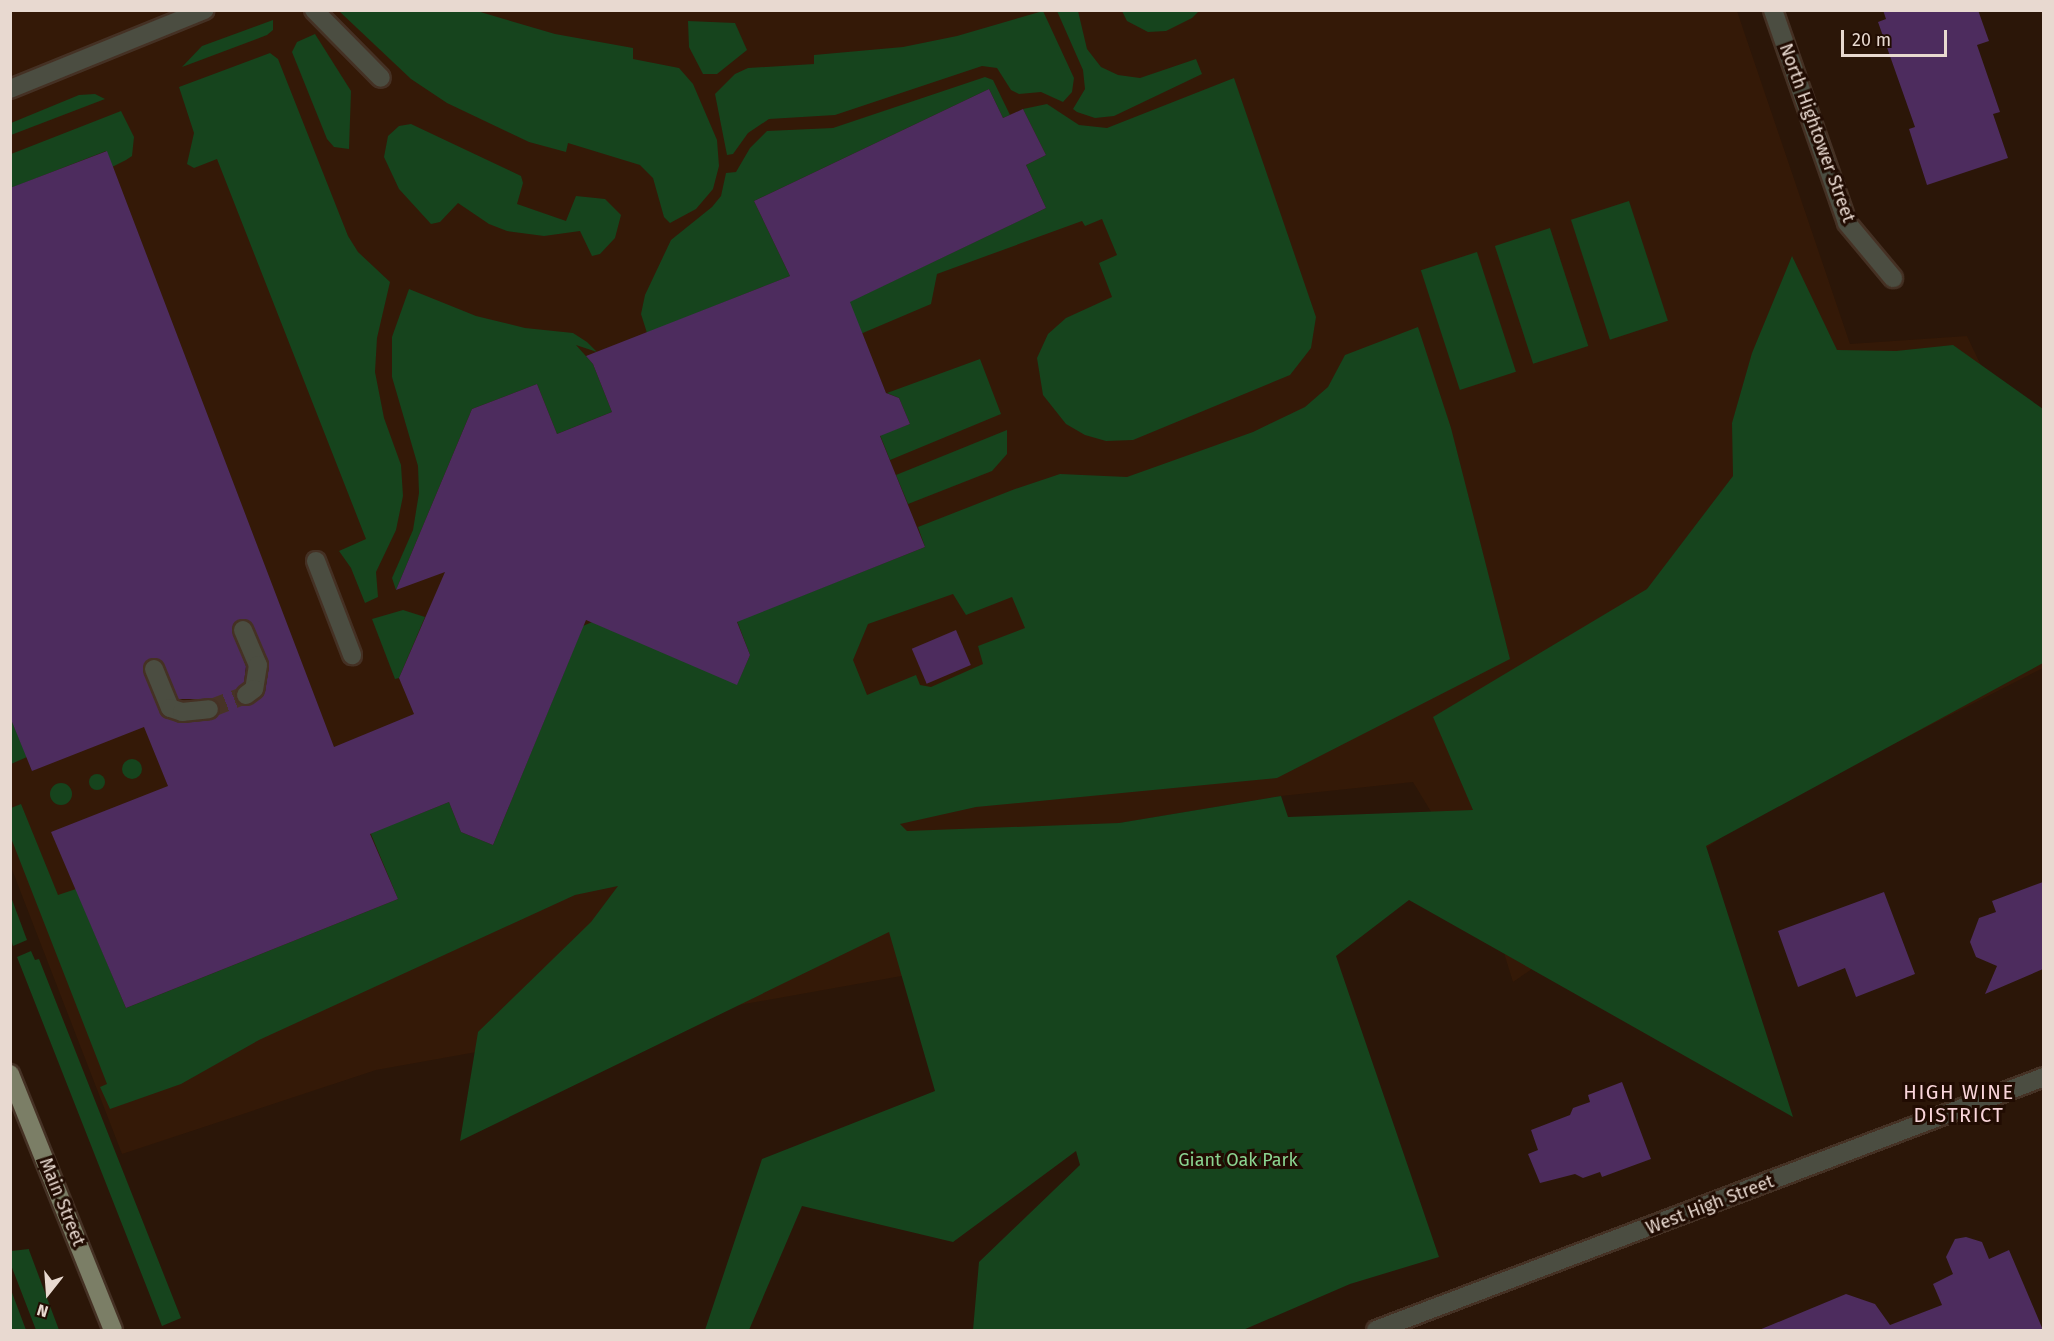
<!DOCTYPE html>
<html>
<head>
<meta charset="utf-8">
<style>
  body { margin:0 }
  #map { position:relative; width:2054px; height:1341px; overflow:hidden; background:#2b1608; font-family:"Fira Sans",sans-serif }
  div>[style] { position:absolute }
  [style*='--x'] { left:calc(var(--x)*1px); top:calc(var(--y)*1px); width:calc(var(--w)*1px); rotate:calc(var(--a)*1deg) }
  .built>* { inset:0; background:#341907 }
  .green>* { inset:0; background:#16441d; transform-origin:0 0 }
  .round { border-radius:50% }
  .building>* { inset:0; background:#4d2c5e; transform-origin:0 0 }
  .minor-tunnel>* { height:18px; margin-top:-9px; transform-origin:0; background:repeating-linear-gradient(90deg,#473326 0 18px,transparent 0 27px) }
  .roads { filter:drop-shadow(2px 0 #453124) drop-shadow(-2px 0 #453124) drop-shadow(0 2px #453124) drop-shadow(0 -2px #453124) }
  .minor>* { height:18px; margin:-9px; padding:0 9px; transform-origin:9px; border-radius:9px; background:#4b4d41 }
  .major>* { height:18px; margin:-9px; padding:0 9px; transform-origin:9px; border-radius:9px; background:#7b7e66 }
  span { translate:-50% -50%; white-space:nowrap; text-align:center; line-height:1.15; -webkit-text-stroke:6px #210c02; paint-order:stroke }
  .street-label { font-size:18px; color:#e8d9d0 }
  .park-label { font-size:18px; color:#8bd591 }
  .neighbourhood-label { font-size:20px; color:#f9d5da; letter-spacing:1.5px }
  .frame { position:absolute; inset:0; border:12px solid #e8d9d0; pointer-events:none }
  .north { position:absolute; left:18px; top:1263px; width:60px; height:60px; -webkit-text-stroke:4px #210c02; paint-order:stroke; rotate:197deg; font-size:16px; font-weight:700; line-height:24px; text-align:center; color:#e8d9d0 }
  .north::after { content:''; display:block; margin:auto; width:21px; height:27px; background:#e8d9d0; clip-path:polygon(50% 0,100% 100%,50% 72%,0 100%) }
  .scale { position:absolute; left:1841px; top:30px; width:106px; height:27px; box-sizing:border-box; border:3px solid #e8d9d0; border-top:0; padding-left:8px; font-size:18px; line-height:21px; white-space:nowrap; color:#e8d9d0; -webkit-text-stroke:4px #210c02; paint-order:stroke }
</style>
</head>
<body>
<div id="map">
  <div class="built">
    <div style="clip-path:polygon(11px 11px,1737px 11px,1850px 344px,1967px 336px,2043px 496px,2043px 668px,1754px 815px,1513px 982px,1491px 911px,1413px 782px,1281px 796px,978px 847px,1013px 956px,376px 1070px,122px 1154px,11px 867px)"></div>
  </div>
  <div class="green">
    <div style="clip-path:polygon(339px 11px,477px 11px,555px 34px,633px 48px,633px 59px,679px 68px,693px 84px,717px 140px,719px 166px,713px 189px,696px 209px,670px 223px,664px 217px,653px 178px,640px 165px,568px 143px,566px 152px,529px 142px,447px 103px,411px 79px)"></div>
    <div style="clip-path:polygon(1043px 11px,1074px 78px,1072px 92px,1063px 102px,1041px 92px,1019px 94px,1011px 90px,997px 68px,982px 66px,835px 115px,769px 119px,748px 133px,733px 154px,727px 155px,715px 94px,735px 74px,748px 68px,814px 64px,814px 55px,903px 47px,957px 36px)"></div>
    <div style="clip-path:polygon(1057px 11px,1078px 11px,1087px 49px,1101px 67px,1118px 75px,1140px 78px,1196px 59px,1202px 74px,1114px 116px,1095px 118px,1077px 112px,1073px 109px,1085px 89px,1083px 70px)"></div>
    <div style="clip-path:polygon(1122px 11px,1199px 11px,1192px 18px,1166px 31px,1148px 32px,1127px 21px)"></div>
    <div style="clip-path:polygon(273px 20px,273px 30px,267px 35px,182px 67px,202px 46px)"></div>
    <div style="clip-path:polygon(688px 21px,735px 23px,747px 50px,717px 74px,703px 74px,689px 47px)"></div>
    <div style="clip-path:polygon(315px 34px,351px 91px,349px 149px,334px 147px,327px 139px,292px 52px,297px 42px)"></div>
    <div style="clip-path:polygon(270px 53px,278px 59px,348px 236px,358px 252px,390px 282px,377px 338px,375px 372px,384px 418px,401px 465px,403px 496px,396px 530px,376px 572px,378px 597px,365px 603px,351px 568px,339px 551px,366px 539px,217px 159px,194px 168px,187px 164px,194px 133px,179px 87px)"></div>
    <div style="clip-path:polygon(985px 77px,993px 80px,1010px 115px,1003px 118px,989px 89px,754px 201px,790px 276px,647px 333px,641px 314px,645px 295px,671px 240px,712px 207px,721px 196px,726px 173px,736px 172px,750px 148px,767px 131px,833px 128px)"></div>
    <div style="clip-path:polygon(1234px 78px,1316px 317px,1311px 348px,1290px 375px,1133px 440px,1106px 441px,1085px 435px,1066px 424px,1043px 395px,1037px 358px,1048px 334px,1066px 318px,1112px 297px,1099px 263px,1117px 255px,1102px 219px,1085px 226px,1082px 221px,937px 274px,931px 304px,844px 341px,832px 310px,1046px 208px,1026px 165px,1046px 155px,1023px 109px,1047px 104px,1079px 125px,1107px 128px)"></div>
    <div style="clip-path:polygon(95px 94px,105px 99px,11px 135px,11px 123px,79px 95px)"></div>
    <div style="clip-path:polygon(121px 111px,134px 137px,132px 156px,126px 160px,112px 167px,106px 151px,11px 188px,11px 154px)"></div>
    <div style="clip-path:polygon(411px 124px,521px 176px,523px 183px,517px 204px,566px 221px,576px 196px,605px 199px,621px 215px,615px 238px,600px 254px,592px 256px,580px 231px,544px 236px,507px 231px,489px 224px,458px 203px,440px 222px,431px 224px,399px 189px,384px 157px,388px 136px,399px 126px)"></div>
    <div style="left:1629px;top:201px;width:126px;height:61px;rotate:72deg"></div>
    <div style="left:1550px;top:228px;width:124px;height:58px;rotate:72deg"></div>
    <div style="left:1477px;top:252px;width:126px;height:59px;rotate:72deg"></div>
    <div style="clip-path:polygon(evenodd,1792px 256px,1837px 350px,1896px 351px,1953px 345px,2043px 409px,2043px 663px,1706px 846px,1793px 1117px,1409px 900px,1336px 956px,1439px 1257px,1350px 1284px,1243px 1330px,973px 1330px,979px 1262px,1080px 1165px,1076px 1151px,953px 1242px,802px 1206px,749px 1330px,705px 1330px,762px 1159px,935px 1091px,889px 932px,460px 1141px,478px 1032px,591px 922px,618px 886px,575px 895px,259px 1040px,181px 1084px,110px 1109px,100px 1087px,107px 1084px,11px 838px,11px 808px,21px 804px,58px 895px,76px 889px,126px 1008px,398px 899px,363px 815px,404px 820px,449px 802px,461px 832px,493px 845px,583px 626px,592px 622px,737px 684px,750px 655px,737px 621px,925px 547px,918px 527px,1015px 489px,1060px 474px,1127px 477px,1253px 432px,1305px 407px,1328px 387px,1345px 355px,1418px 327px,1451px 428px,1510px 659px,1277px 778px,976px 807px,900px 824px,907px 831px,1119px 823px,1281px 796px,1288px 817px,1473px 810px,1433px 717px,1647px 589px,1733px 476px,1732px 423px,1752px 353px,1792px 256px,953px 594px,966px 615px,1012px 597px,1025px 628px,978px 646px,983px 664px,931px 687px,920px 685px,916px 675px,867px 695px,853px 660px,868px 624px,953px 594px)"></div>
    <div style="clip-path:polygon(409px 289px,476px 316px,525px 328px,573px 333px,587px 342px,597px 352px,576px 345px,593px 364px,612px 412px,557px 434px,537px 384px,472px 409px,396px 590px,392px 578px,413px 530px,419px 493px,418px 466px,392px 377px,392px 337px)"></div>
    <div style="clip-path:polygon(980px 359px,1001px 414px,890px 460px,880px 435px,910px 424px,899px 398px,887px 393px)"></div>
    <div style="clip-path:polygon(1007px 430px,1007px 454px,992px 471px,908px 504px,896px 475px)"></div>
    <div style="clip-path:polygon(403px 610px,425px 617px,399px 678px,395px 679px,372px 619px)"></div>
    <div style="clip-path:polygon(10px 717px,27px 757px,11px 764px,10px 764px)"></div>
    <div class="round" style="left:122px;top:759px;width:20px;height:20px"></div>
    <div class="round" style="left:89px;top:774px;width:16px;height:16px"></div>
    <div class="round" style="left:50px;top:783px;width:22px;height:22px"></div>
    <div style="clip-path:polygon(11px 897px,27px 940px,13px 946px,11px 939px)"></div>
    <div style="clip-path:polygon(31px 951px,35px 960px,39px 959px,181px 1318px,162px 1326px,17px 957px)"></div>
    <div style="clip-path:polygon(29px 1249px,29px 1250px,59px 1330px,36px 1330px,11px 1265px,11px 1251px)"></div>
    <div style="clip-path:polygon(11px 1290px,26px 1330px,11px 1330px)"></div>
  </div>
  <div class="building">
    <div style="clip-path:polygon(1883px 10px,1978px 10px,1989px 41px,1977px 45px,2000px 112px,1993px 114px,2008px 158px,1927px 185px,1909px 129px,1915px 127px,1878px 22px,1886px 19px)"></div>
    <div style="clip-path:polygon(evenodd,989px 89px,1003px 118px,1023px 109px,1046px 155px,1026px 165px,1046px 208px,850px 302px,886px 393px,899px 398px,910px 424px,880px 436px,925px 547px,737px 622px,750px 655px,737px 685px,586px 620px,493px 845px,461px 832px,449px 802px,370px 834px,398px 899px,126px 1008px,51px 832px,168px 786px,144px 727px,32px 771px,10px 717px,10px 188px,107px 151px,334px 747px,414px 714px,399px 678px,445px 572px,396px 590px,472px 409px,537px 384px,557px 434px,612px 412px,593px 364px,586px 356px,790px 276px,754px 201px,989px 89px,244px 619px,253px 626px,269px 666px,265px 692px,247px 706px,235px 697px,244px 683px,246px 666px,232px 629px,234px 623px,244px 619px,989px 89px,155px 658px,164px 665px,178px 699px,214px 699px,220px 708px,216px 718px,183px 723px,162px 716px,143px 668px,146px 662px,155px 658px)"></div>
    <div style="left:956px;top:630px;width:38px;height:48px;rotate:67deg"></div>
    <div style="clip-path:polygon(2043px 882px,2043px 969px,1985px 994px,1997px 966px,1976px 957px,1970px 942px,1979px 918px,1996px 912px,1992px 901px)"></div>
    <div style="clip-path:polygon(1884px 892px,1915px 974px,1856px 997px,1845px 968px,1798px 987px,1778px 931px)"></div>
    <div style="clip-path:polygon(1622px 1082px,1651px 1159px,1602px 1177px,1600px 1172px,1583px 1178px,1575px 1174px,1540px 1183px,1528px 1154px,1538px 1150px,1531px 1130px,1570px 1115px,1573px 1108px,1590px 1102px,1588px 1095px)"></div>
    <div style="clip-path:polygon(1966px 1237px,1982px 1242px,1989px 1259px,2009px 1250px,2043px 1330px,1759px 1330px,1846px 1294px,1875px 1304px,1890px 1325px,1942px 1305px,1933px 1284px,1953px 1274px,1946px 1257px,1955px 1239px)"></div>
  </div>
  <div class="minor-tunnel">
    <div style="--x:209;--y:709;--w:40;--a:-21"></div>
  </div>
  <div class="roads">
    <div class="minor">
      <div style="--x:314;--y:10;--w:95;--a:45.4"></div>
      <div style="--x:1773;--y:10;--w:225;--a:70.8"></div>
      <div style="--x:1847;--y:223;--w:72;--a:50.1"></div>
      <div style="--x:10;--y:89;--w:210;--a:-22.1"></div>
      <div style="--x:316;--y:561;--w:101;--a:69"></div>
      <div style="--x:243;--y:630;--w:38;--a:67"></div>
      <div style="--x:258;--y:665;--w:24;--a:99"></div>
      <div style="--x:254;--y:689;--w:10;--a:143"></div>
      <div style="--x:154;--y:669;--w:42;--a:67.7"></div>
      <div style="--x:170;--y:708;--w:13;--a:18"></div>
      <div style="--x:182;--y:712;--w:27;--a:-6"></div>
      <div style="--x:1376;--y:1330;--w:714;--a:-20.74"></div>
    </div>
    <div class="major">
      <div style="--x:10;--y:1074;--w:276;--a:68.1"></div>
    </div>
  </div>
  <div class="street-label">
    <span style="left:1817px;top:133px;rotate:70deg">North Hightower Street</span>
    <span style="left:62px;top:1202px;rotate:68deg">Main Street</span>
    <span style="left:1710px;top:1205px;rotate:-21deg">West High Street</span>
  </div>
  <div class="park-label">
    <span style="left:1238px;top:1160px">Giant Oak Park</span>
  </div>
  <div class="neighbourhood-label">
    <span style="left:1959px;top:1104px">HIGH WINE<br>DISTRICT</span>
  </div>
  <div class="frame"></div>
  <div class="north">N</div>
  <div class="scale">20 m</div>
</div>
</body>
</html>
